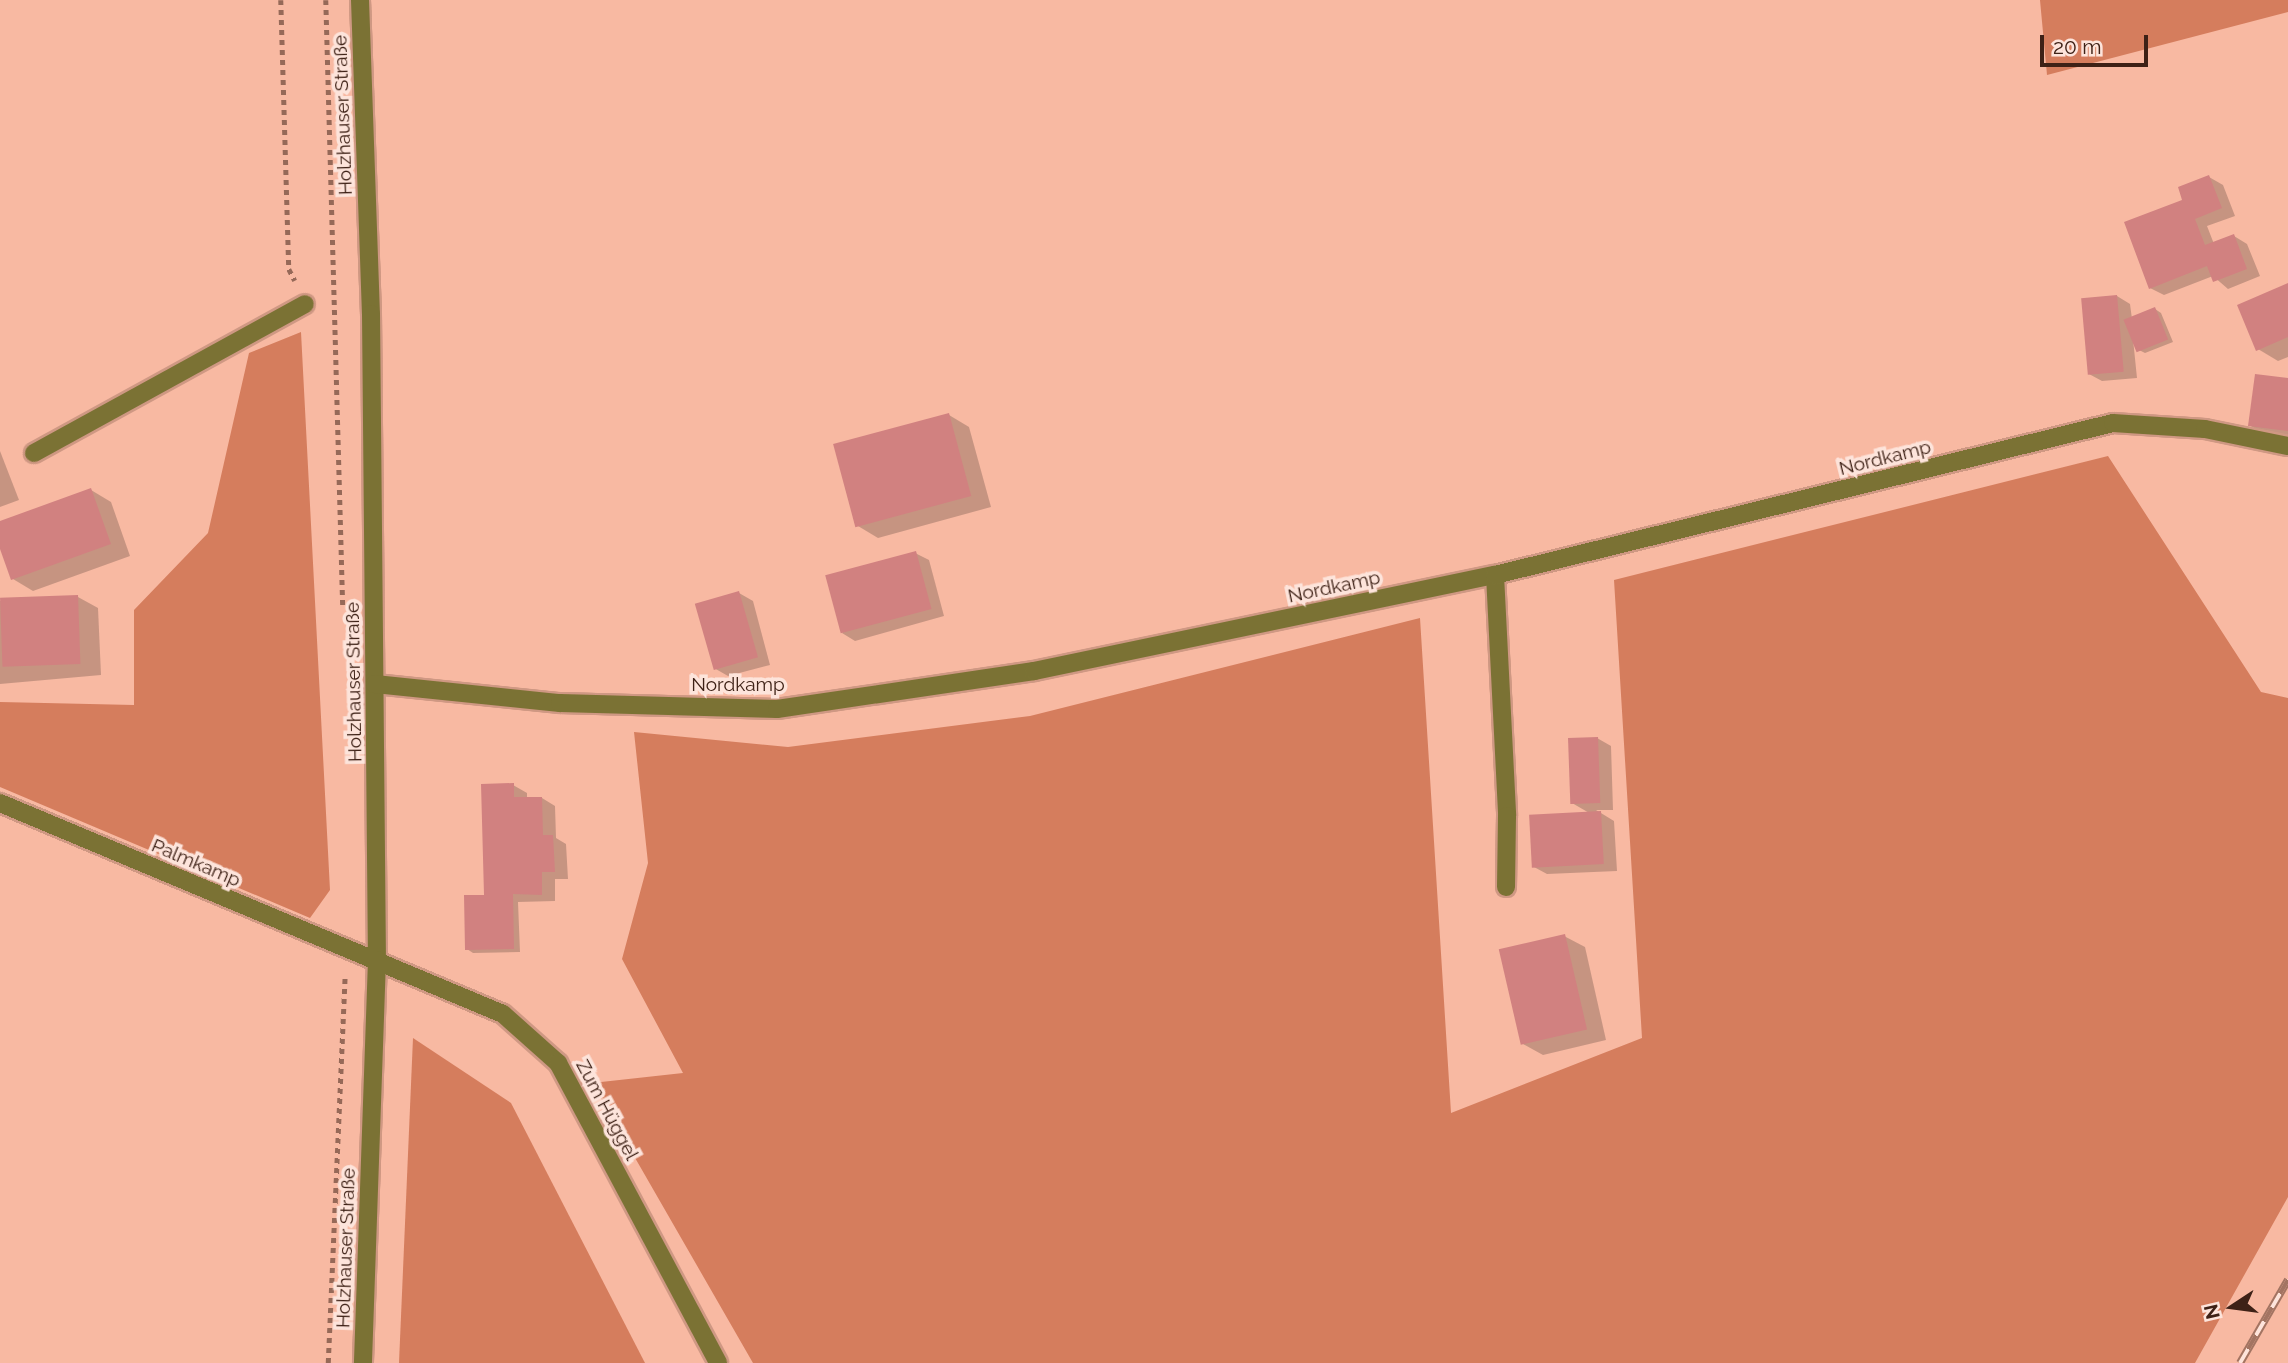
<!DOCTYPE html>
<html>
<head>
<meta charset="utf-8">
<style>
  body { margin:0 }
  #map { position:relative; width:2288px; height:1363px; overflow:hidden; background:#f8b9a2; font-family:Raleway,sans-serif }
  div>[style] { position:absolute }
  [style*='--x'] { left:calc(var(--x)*1px); top:calc(var(--y)*1px); width:calc(var(--w)*1px); rotate:calc(var(--a)*1deg) }
  .green>* { inset:0; background:#d57d5d }
  .shadow>* { inset:0; background:#0003 }
  .building>* { inset:0; background:#d18180; transform-origin:0 0 }
  .path>* { height:4.5px; margin-top:-2.25px; transform-origin:0; background:repeating-linear-gradient(90deg,#966958 0 5px,transparent 0 10px) }
  .roads { filter:drop-shadow(2px 0 #cf9883) drop-shadow(-2px 0 #cf9883) drop-shadow(0 2px #cf9883) drop-shadow(0 -2px #cf9883) }
  .minor>* { height:18px; margin:-9px; padding:0 9px; transform-origin:9px; border-radius:9px; background:#7b7234 }
  .rail>* { height:8px; margin-top:-4px; transform-origin:0; background:repeating-linear-gradient(90deg,#fde4db 0 16px,#a37462 0 32px); box-sizing:border-box; border-block:2px solid #a37462 }
  span { translate:-50% -50%; white-space:nowrap; text-align:center; line-height:1.15; -webkit-text-stroke:7px #fde4db; paint-order:stroke }
  .street-label { font-size:19px; color:#3e2116 }
  .north { position:absolute; left:2197px; top:1272px; width:70px; height:70px; -webkit-text-stroke:5px #fde4db; paint-order:stroke; rotate:257deg; font-size:19px; font-weight:700; line-height:28px; text-align:center; color:#3e2116 }
  .north::after { content:''; display:block; margin:auto; width:24px; height:32px; background:#3e2116; clip-path:polygon(50% 0,100% 100%,50% 72%,0 100%) }
  .scale { position:absolute; left:2040px; top:35px; width:108px; height:32px; box-sizing:border-box; border:4px solid #3e2116; border-top:0; padding-left:9px; font-size:21px; line-height:24px; white-space:nowrap; color:#3e2116; -webkit-text-stroke:5px #fde4db; paint-order:stroke }
</style>
</head>
<body>
<div id="map">
  <div class="green">
    <div style="clip-path:polygon(2040px 0,2288px 0,2288px 12px,2047px 75px)"></div>
    <div style="clip-path:polygon(301px 332px,330px 890px,310px 918px,0 787px,0 702px,134px 705px,134px 610px,208px 533px,249px 353px)"></div>
    <div style="clip-path:polygon(2108px 456px,2261px 692px,2288px 698px,2288px 1197px,2195px 1363px,753px 1363px,592px 1083px,683px 1073px,622px 959px,648px 863px,634px 732px,788px 747px,1030px 716px,1420px 618px,1451px 1113px,1642px 1038px,1614px 580px)"></div>
    <div style="clip-path:polygon(413px 1038px,511px 1103px,645px 1363px,399px 1363px)"></div>
  </div>
  <div class="shadow">
    <div style="clip-path:polygon(2209px 177px,2223px 185px,2235px 216px,2207px 226px,2214px 244px,2234px 236px,2247px 244px,2260px 276px,2228px 289px,2213px 276px,2164px 295px,2150px 288px,2185px 201px)"></div>
    <div style="clip-path:polygon(2288px 285px,2288px 357px,2278px 361px,2258px 349px)"></div>
    <div style="clip-path:polygon(2117px 296px,2130px 304px,2132px 319px,2155px 309px,2161px 313px,2173px 342px,2145px 353px,2139px 350px,2133px 339px,2137px 378px,2102px 381px,2089px 374px)"></div>
    <div style="clip-path:polygon(2288px 380px,2288px 436px,2263px 433px,2249px 425px)"></div>
    <div style="clip-path:polygon(949px 415px,969px 427px,991px 507px,878px 538px,858px 526px)"></div>
    <div style="clip-path:polygon(0 451px,19px 500px,0 507px)"></div>
    <div style="clip-path:polygon(91px 490px,111px 502px,130px 556px,33px 591px,13px 579px,0 543px,0 523px)"></div>
    <div style="clip-path:polygon(915px 553px,929px 560px,944px 616px,855px 641px,842px 633px)"></div>
    <div style="clip-path:polygon(739px 593px,753px 601px,770px 665px,728px 676px,714px 668px)"></div>
    <div style="clip-path:polygon(78px 597px,98px 608px,101px 675px,0 684px,0 601px)"></div>
    <div style="clip-path:polygon(1597px 738px,1611px 746px,1613px 810px,1596px 810px,1614px 821px,1617px 871px,1547px 874px,1534px 867px,1591px 814px,1572px 803px)"></div>
    <div style="clip-path:polygon(513px 785px,527px 793px,527px 799px,542px 798px,555px 806px,556px 838px,566px 844px,568px 879px,555px 879px,555px 901px,518px 902px,520px 952px,473px 953px,467px 949px,485px 897px)"></div>
    <div style="clip-path:polygon(1564px 936px,1585px 947px,1606px 1040px,1543px 1055px,1523px 1044px)"></div>
  </div>
  <div class="building">
    <div style="clip-path:polygon(2209px 175px,2222px 208px,2195px 219px,2205px 245px,2234px 234px,2247px 269px,2213px 282px,2207px 266px,2149px 289px,2124px 222px,2182px 200px,2178px 187px)"></div>
    <div style="clip-path:polygon(2288px 283px,2288px 337px,2256px 351px,2237px 305px)"></div>
    <div style="left:2117px;top:295px;width:77px;height:36px;rotate:85deg"></div>
    <div style="left:2155px;top:307px;width:35px;height:34px;rotate:68deg"></div>
    <div style="clip-path:polygon(2255px 374px,2288px 378px,2288px 431px,2248px 426px)"></div>
    <div style="left:949px;top:413px;width:86px;height:120px;rotate:75deg"></div>
    <div style="clip-path:polygon(91px 488px,111px 544px,11px 580px,0 549px,0 521px)"></div>
    <div style="left:916px;top:551px;width:60px;height:94px;rotate:75deg"></div>
    <div style="left:739px;top:591px;width:69px;height:46px;rotate:74deg"></div>
    <div style="left:78px;top:595px;width:69px;height:78px;rotate:88deg"></div>
    <div style="left:1598px;top:737px;width:66px;height:30px;rotate:88deg"></div>
    <div style="clip-path:polygon(514px 783px,514px 797px,542px 797px,543px 835px,553px 835px,555px 872px,542px 872px,542px 895px,513px 894px,514px 949px,465px 950px,464px 895px,484px 895px,481px 784px)"></div>
    <div style="left:1601px;top:811px;width:53px;height:72px;rotate:87deg"></div>
    <div style="left:1565px;top:934px;width:98px;height:68px;rotate:77deg"></div>
  </div>
  <div class="path">
    <div style="--x:281;--y:0;--w:269;--a:88.3"></div>
    <div style="--x:289;--y:269;--w:13;--a:63"></div>
    <div style="--x:326;--y:0;--w:610;--a:88.4"></div>
    <div style="--x:328;--y:1363;--w:387;--a:-87.5"></div>
  </div>
  <div class="roads">
    <div class="minor">
      <div style="--x:360;--y:0;--w:314;--a:88"></div>
      <div style="--x:371;--y:314;--w:646;--a:89.47"></div>
      <div style="--x:377;--y:960;--w:403;--a:92"></div>
      <div style="--x:34;--y:453;--w:309;--a:-28.8"></div>
      <div style="--x:1495;--y:575;--w:241;--a:87.1"></div>
      <div style="--x:1507;--y:816;--w:71;--a:90.8"></div>
      <div style="--x:375;--y:684;--w:186;--a:5.9"></div>
      <div style="--x:560;--y:703;--w:217;--a:1.6"></div>
      <div style="--x:777;--y:709;--w:260;--a:-8.4"></div>
      <div style="--x:1034;--y:671;--w:471;--a:-11.8"></div>
      <div style="--x:1495;--y:575;--w:636;--a:-13.82"></div>
      <div style="--x:2113;--y:423;--w:92;--a:3.7"></div>
      <div style="--x:2205;--y:429;--w:85;--a:11.6"></div>
      <div style="--x:0;--y:803;--w:545;--a:22.76"></div>
      <div style="--x:503;--y:1014;--w:74;--a:41.7"></div>
      <div style="--x:558;--y:1063;--w:340;--a:61.9"></div>
    </div>
  </div>
  <div class="rail">
    <div style="--x:2240;--y:1363;--w:96;--a:-60"></div>
  </div>
  <div class="street-label">
    <span style="left:343px;top:115px;rotate:-92deg">Holzhauser Straße</span>
    <span style="left:1885px;top:458px;rotate:-14deg">Nordkamp</span>
    <span style="left:1334px;top:587px;rotate:-12deg">Nordkamp</span>
    <span style="left:354px;top:682px;rotate:-91deg">Holzhauser Straße</span>
    <span style="left:738px;top:685px">Nordkamp</span>
    <span style="left:196px;top:863px;rotate:23deg">Palmkamp</span>
    <span style="left:607px;top:1110px;rotate:62deg">Zum Hüggel</span>
    <span style="left:346px;top:1248px;rotate:-88deg">Holzhauser Straße</span>
  </div>
  <div class="north">N</div>
  <div class="scale">20 m</div>
</div>
</body>
</html>
